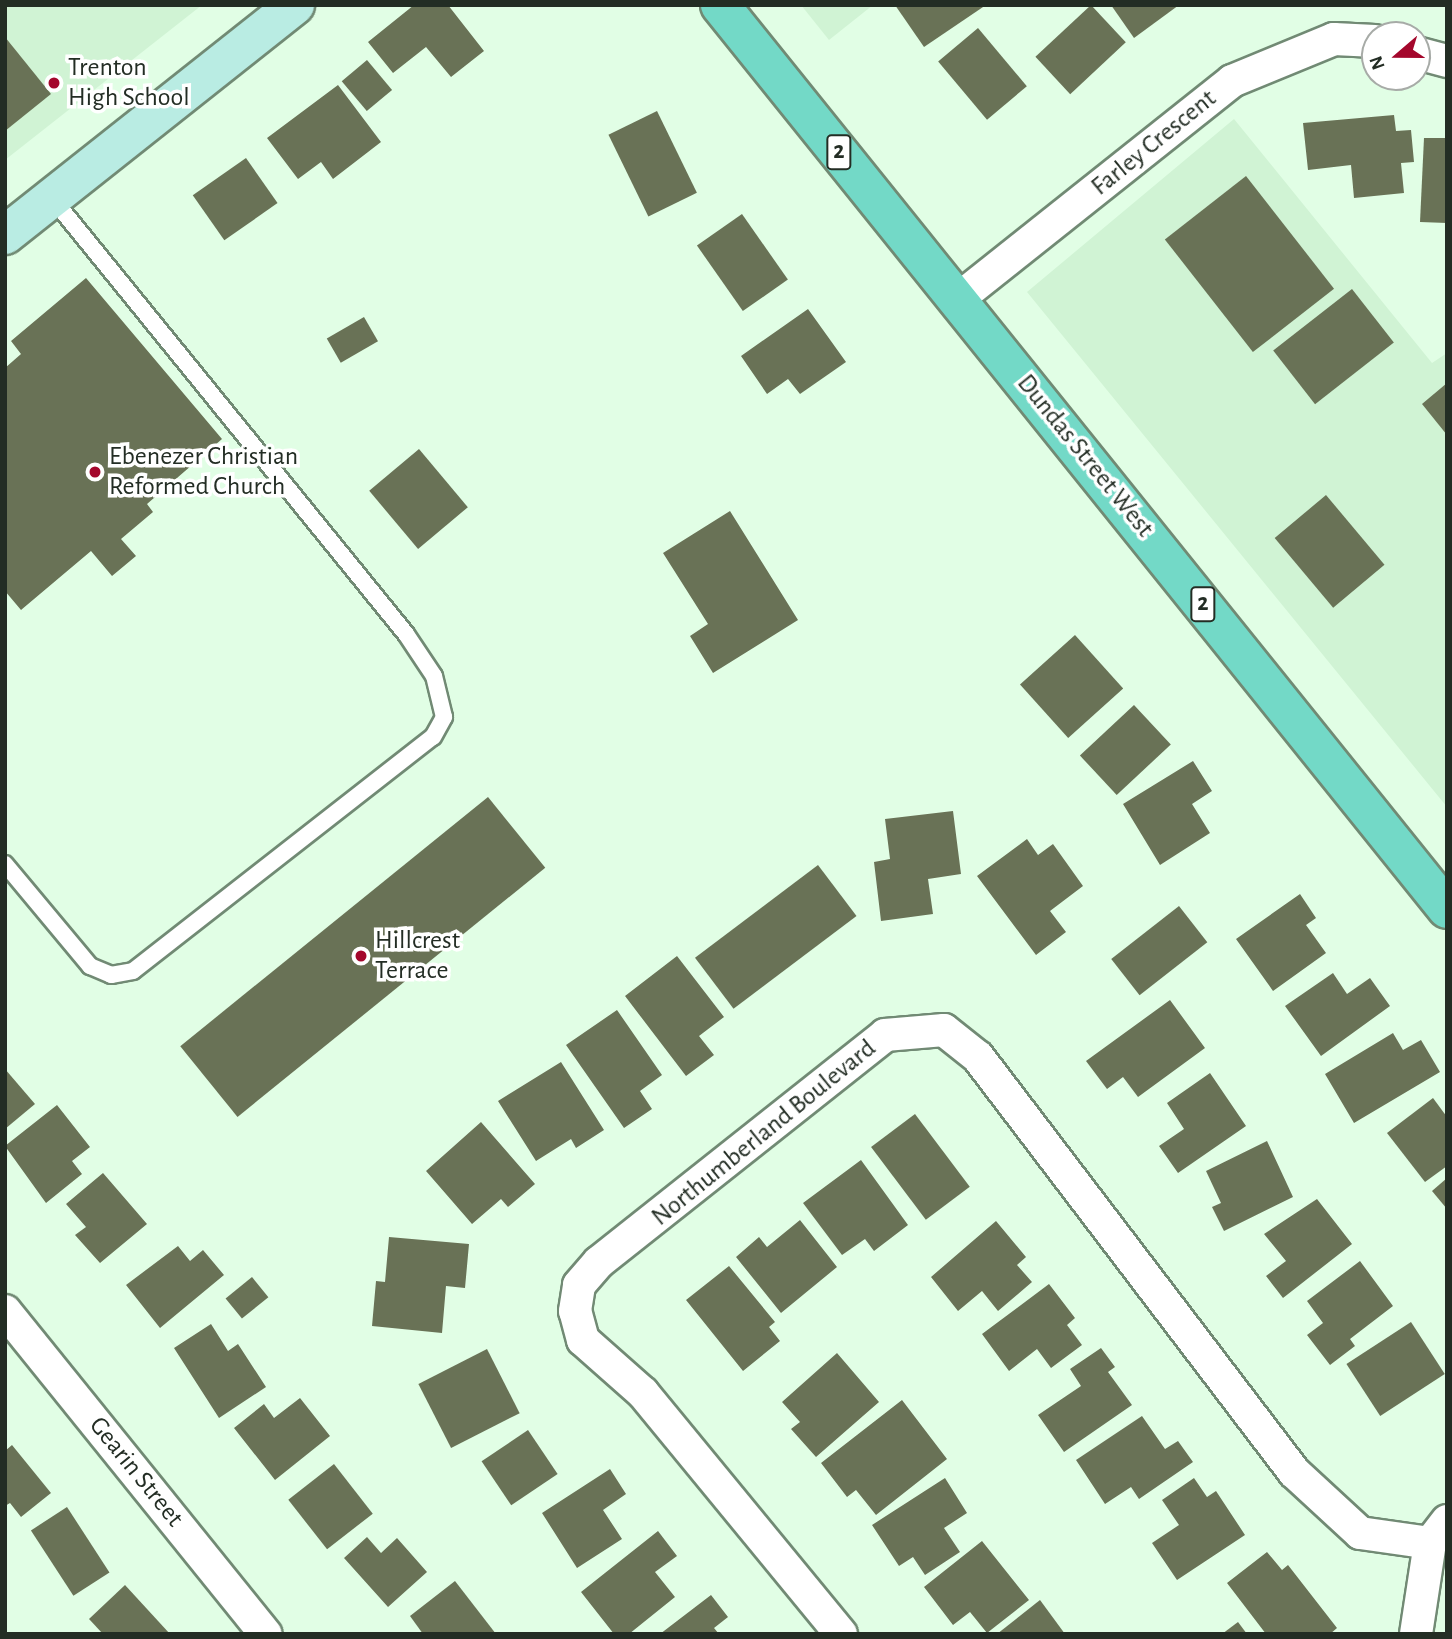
<!DOCTYPE html>
<html>
<head>
<meta charset="utf-8">
<style>
  body { margin:0 }
  #map { position:relative; width:1452px; height:1639px; overflow:hidden; background:#e1fee5; font-family:"Alegreya Sans",sans-serif }
  div>[style] { position:absolute }
  [style*='--x'] { left:calc(var(--x)*1px); top:calc(var(--y)*1px); width:calc(var(--w)*1px); rotate:calc(var(--a)*1deg) }
  .built>* { inset:0; background:#d0f3d4 }
  .building>* { inset:0; background:#697256; transform-origin:0 0 }
  .roads { filter:drop-shadow(2px 0 #718a74) drop-shadow(-2px 0 #718a74) drop-shadow(0 2px #718a74) drop-shadow(0 -2px #718a74) }
  .lane>* { height:16px; margin:-8px; padding:0 8px; transform-origin:8px; border-radius:8px; background:#fff }
  .street>* { height:32px; margin:-16px; padding:0 16px; transform-origin:16px; border-radius:16px; background:#fff }
  .secondary>* { height:38px; margin:-19px; padding:0 19px; transform-origin:19px; border-radius:19px; background:#b9ece3 }
  .primary>* { height:38px; margin:-19px; padding:0 19px; transform-origin:19px; border-radius:19px; background:#73d9c7 }
  .dots>* { width:19px; height:19px; translate:-50% -50%; box-sizing:border-box; border:4px solid #fff; border-radius:50% }
  span { translate:-50% -50%; white-space:nowrap; text-align:center; line-height:1.15; -webkit-text-stroke:7px #fff; paint-order:stroke }
  .shield-label span { padding:2px 5px; background:#fff; border:2px solid; border-radius:5px; -webkit-text-stroke-width:0 }
  .shield-label { font-size:24px; color:#232d24; font-weight:700 }
  .poi-label { font-size:26px; color:#232d24 }
  .left { translate:0 -50%; text-align:left }
  .street-label { font-size:26px; color:#232d24 }
  .frame { position:absolute; inset:0; border:7px solid #232d24; pointer-events:none }
  .north { position:absolute; left:1361px; top:21px; width:70px; height:70px; box-sizing:border-box; background:#fff; border:2px solid #a7aba7; border-radius:50%; rotate:250deg; font-size:19px; font-weight:700; line-height:28px; text-align:center; color:#232d24 }
  .north::after { content:''; display:block; margin:auto; width:24px; height:32px; background:#a4072c; clip-path:polygon(50% 0,100% 100%,50% 72%,0 100%) }
</style>
</head>
<body>
<div id="map">
  <div class="built">
    <div style="clip-path:polygon(5px 5px,202px 5px,5px 160px)"></div>
    <div style="clip-path:polygon(801px 5px,873px 5px,829px 40px)"></div>
    <div style="clip-path:polygon(1234px 119px,1432px 363px,1447px 353px,1447px 807px,1027px 292px)"></div>
  </div>
  <div class="building">
    <div style="clip-path:polygon(414px 5px,448px 5px,484px 51px,451px 77px,426px 47px,393px 73px,368px 42px)"></div>
    <div style="clip-path:polygon(895px 5px,986px 5px,924px 47px)"></div>
    <div style="left:1091px;top:5px;width:51px;height:76px;rotate:47deg"></div>
    <div style="clip-path:polygon(1111px 5px,1179px 5px,1134px 38px)"></div>
    <div style="left:978px;top:28px;width:76px;height:52px;rotate:50deg"></div>
    <div style="clip-path:polygon(5px 37px,51px 94px,5px 131px)"></div>
    <div style="left:367px;top:60px;width:39px;height:33px;rotate:50deg"></div>
    <div style="clip-path:polygon(338px 85px,381px 142px,333px 179px,321px 162px,298px 179px,267px 138px)"></div>
    <div style="left:657px;top:111px;width:91px;height:54px;rotate:64deg"></div>
    <div style="clip-path:polygon(1394px 115px,1396px 131px,1411px 130px,1414px 162px,1401px 163px,1404px 193px,1354px 198px,1351px 165px,1308px 170px,1303px 123px)"></div>
    <div style="clip-path:polygon(1424px 138px,1447px 138px,1447px 223px,1420px 222px)"></div>
    <div style="left:246px;top:158px;width:55px;height:65px;rotate:55deg"></div>
    <div style="left:1246px;top:176px;width:143px;height:103px;rotate:52deg"></div>
    <div style="left:742px;top:214px;width:80px;height:55px;rotate:55deg"></div>
    <div style="clip-path:polygon(86px 278px,222px 439px,147px 504px,153px 512px,121px 539px,136px 556px,112px 576px,91px 551px,21px 610px,5px 591px,5px 368px,21px 354px,11px 341px)"></div>
    <div style="left:1352px;top:289px;width:68px;height:100px;rotate:52deg"></div>
    <div style="clip-path:polygon(808px 309px,846px 362px,800px 394px,788px 379px,767px 394px,741px 356px)"></div>
    <div style="left:364px;top:317px;width:28px;height:43px;rotate:60deg"></div>
    <div style="clip-path:polygon(1447px 383px,1447px 435px,1422px 404px)"></div>
    <div style="left:419px;top:449px;width:76px;height:65px;rotate:50deg"></div>
    <div style="left:1326px;top:495px;width:91px;height:67px;rotate:50deg"></div>
    <div style="clip-path:polygon(730px 511px,798px 620px,713px 673px,690px 636px,708px 624px,663px 553px)"></div>
    <div style="left:1075px;top:635px;width:72px;height:74px;rotate:48deg"></div>
    <div style="left:1134px;top:705px;width:54px;height:74px;rotate:47deg"></div>
    <div style="clip-path:polygon(1193px 761px,1212px 791px,1192px 804px,1210px 833px,1160px 865px,1123px 804px)"></div>
    <div style="left:488px;top:797px;width:91px;height:396px;rotate:51deg"></div>
    <div style="clip-path:polygon(953px 811px,961px 874px,928px 879px,933px 914px,881px 921px,874px 862px,890px 859px,885px 819px)"></div>
    <div style="clip-path:polygon(1027px 839px,1038px 855px,1053px 844px,1083px 886px,1050px 911px,1066px 932px,1036px 955px,977px 876px)"></div>
    <div style="left:818px;top:865px;width:64px;height:154px;rotate:53deg"></div>
    <div style="clip-path:polygon(1300px 894px,1316px 918px,1306px 925px,1326px 953px,1273px 991px,1236px 939px)"></div>
    <div style="left:1179px;top:906px;width:46px;height:86px;rotate:52deg"></div>
    <div style="clip-path:polygon(677px 956px,724px 1017px,699px 1036px,714px 1055px,686px 1076px,625px 996px)"></div>
    <div style="clip-path:polygon(1333px 973px,1347px 994px,1370px 978px,1390px 1006px,1321px 1056px,1285px 1006px)"></div>
    <div style="clip-path:polygon(1170px 1000px,1205px 1048px,1138px 1097px,1123px 1077px,1107px 1089px,1086px 1061px)"></div>
    <div style="clip-path:polygon(617px 1010px,662px 1075px,640px 1091px,652px 1109px,624px 1128px,566px 1045px)"></div>
    <div style="clip-path:polygon(1393px 1033px,1403px 1050px,1421px 1040px,1440px 1072px,1354px 1123px,1325px 1074px)"></div>
    <div style="clip-path:polygon(561px 1062px,604px 1130px,576px 1148px,571px 1139px,536px 1161px,498px 1101px)"></div>
    <div style="clip-path:polygon(5px 1069px,35px 1104px,5px 1129px)"></div>
    <div style="clip-path:polygon(1210px 1073px,1246px 1126px,1178px 1173px,1159px 1146px,1184px 1129px,1167px 1103px)"></div>
    <div style="clip-path:polygon(1433px 1098px,1447px 1117px,1447px 1166px,1425px 1182px,1387px 1133px)"></div>
    <div style="clip-path:polygon(57px 1105px,90px 1147px,72px 1161px,82px 1174px,46px 1203px,5px 1146px)"></div>
    <div style="left:915px;top:1114px;width:91px;height:55px;rotate:53deg"></div>
    <div style="clip-path:polygon(481px 1122px,535px 1184px,508px 1207px,501px 1199px,472px 1224px,426px 1171px)"></div>
    <div style="clip-path:polygon(1267px 1141px,1293px 1197px,1224px 1231px,1212px 1207px,1221px 1203px,1206px 1171px)"></div>
    <div style="clip-path:polygon(861px 1160px,908px 1225px,874px 1251px,865px 1239px,842px 1255px,803px 1203px)"></div>
    <div style="clip-path:polygon(103px 1173px,147px 1224px,100px 1263px,75px 1235px,86px 1227px,66px 1204px)"></div>
    <div style="clip-path:polygon(1447px 1178px,1447px 1209px,1432px 1191px)"></div>
    <div style="clip-path:polygon(1317px 1199px,1352px 1244px,1283px 1298px,1266px 1276px,1286px 1261px,1264px 1234px)"></div>
    <div style="clip-path:polygon(800px 1220px,837px 1267px,781px 1313px,736px 1257px,759px 1237px,767px 1247px)"></div>
    <div style="clip-path:polygon(996px 1221px,1026px 1257px,1017px 1265px,1032px 1282px,998px 1311px,982px 1291px,958px 1311px,931px 1277px)"></div>
    <div style="clip-path:polygon(389px 1237px,469px 1244px,465px 1288px,446px 1286px,442px 1333px,372px 1326px,376px 1281px,385px 1282px)"></div>
    <div style="clip-path:polygon(178px 1246px,190px 1261px,203px 1250px,224px 1275px,160px 1328px,126px 1285px)"></div>
    <div style="clip-path:polygon(1360px 1261px,1393px 1306px,1350px 1339px,1355px 1346px,1330px 1365px,1307px 1335px,1323px 1323px,1307px 1301px)"></div>
    <div style="clip-path:polygon(729px 1266px,775px 1322px,769px 1327px,780px 1341px,743px 1371px,686px 1300px)"></div>
    <div style="left:252px;top:1277px;width:26px;height:34px;rotate:51deg"></div>
    <div style="clip-path:polygon(1049px 1284px,1075px 1318px,1067px 1325px,1082px 1345px,1051px 1368px,1037px 1349px,1009px 1371px,982px 1334px)"></div>
    <div style="left:1411px;top:1322px;width:62px;height:77px;rotate:57deg"></div>
    <div style="clip-path:polygon(211px 1324px,228px 1351px,238px 1344px,266px 1387px,219px 1418px,174px 1348px)"></div>
    <div style="clip-path:polygon(1101px 1348px,1115px 1367px,1108px 1372px,1132px 1405px,1064px 1452px,1038px 1415px,1081px 1386px,1070px 1369px)"></div>
    <div style="left:487px;top:1349px;width:72px;height:77px;rotate:63deg"></div>
    <div style="clip-path:polygon(837px 1353px,879px 1402px,816px 1457px,791px 1429px,800px 1422px,782px 1402px)"></div>
    <div style="clip-path:polygon(300px 1398px,330px 1436px,275px 1480px,234px 1428px,264px 1404px,274px 1418px)"></div>
    <div style="clip-path:polygon(902px 1400px,947px 1459px,876px 1515px,856px 1490px,847px 1497px,821px 1463px)"></div>
    <div style="clip-path:polygon(1142px 1416px,1165px 1449px,1178px 1441px,1193px 1462px,1139px 1499px,1131px 1487px,1105px 1504px,1076px 1460px)"></div>
    <div style="left:528px;top:1430px;width:53px;height:56px;rotate:56deg"></div>
    <div style="clip-path:polygon(12px 1445px,51px 1493px,21px 1517px,10px 1503px,5px 1506px,5px 1451px)"></div>
    <div style="left:334px;top:1464px;width:63px;height:58px;rotate:52deg"></div>
    <div style="clip-path:polygon(610px 1469px,626px 1494px,603px 1510px,622px 1539px,577px 1568px,542px 1513px)"></div>
    <div style="clip-path:polygon(945px 1478px,967px 1513px,944px 1528px,960px 1552px,925px 1575px,913px 1557px,899px 1566px,872px 1525px)"></div>
    <div style="clip-path:polygon(1194px 1478px,1207px 1497px,1216px 1491px,1245px 1535px,1177px 1580px,1152px 1543px,1179px 1525px,1162px 1500px)"></div>
    <div style="left:67px;top:1507px;width:78px;height:43px;rotate:57deg"></div>
    <div style="clip-path:polygon(658px 1531px,677px 1556px,655px 1572px,675px 1597px,629px 1634px,614px 1634px,581px 1592px)"></div>
    <div style="clip-path:polygon(367px 1537px,381px 1553px,397px 1538px,427px 1572px,388px 1607px,344px 1558px)"></div>
    <div style="clip-path:polygon(982px 1541px,1029px 1600px,987px 1633px,970px 1612px,953px 1625px,924px 1587px)"></div>
    <div style="clip-path:polygon(1267px 1552px,1282px 1570px,1288px 1565px,1337px 1628px,1330px 1634px,1266px 1634px,1227px 1583px)"></div>
    <div style="clip-path:polygon(455px 1581px,496px 1634px,423px 1634px,410px 1616px)"></div>
    <div style="clip-path:polygon(125px 1585px,170px 1634px,103px 1634px,89px 1619px)"></div>
    <div style="clip-path:polygon(711px 1595px,728px 1617px,714px 1628px,719px 1634px,660px 1634px)"></div>
    <div style="clip-path:polygon(1040px 1600px,1065px 1634px,997px 1634px)"></div>
    <div style="clip-path:polygon(1238px 1622px,1247px 1634px,1222px 1634px)"></div>
  </div>
  <div class="roads">
    <div class="lane">
      <div style="--x:5;--y:864;--w:133;--a:50.2"></div>
      <div style="--x:90;--y:966;--w:23;--a:23"></div>
      <div style="--x:111;--y:975;--w:22;--a:-10"></div>
      <div style="--x:133;--y:971;--w:380;--a:-38"></div>
      <div style="--x:433;--y:737;--w:23;--a:-61"></div>
      <div style="--x:444;--y:717;--w:42;--a:-103.7"></div>
      <div style="--x:434;--y:676;--w:50;--a:-123.7"></div>
      <div style="--x:406;--y:634;--w:562;--a:-129.07"></div>
    </div>
    <div class="street">
      <div style="--x:1417;--y:53;--w:31;--a:15"></div>
      <div style="--x:958;--y:299;--w:350;--a:-38.5"></div>
      <div style="--x:1232;--y:81;--w:110;--a:-22.4"></div>
      <div style="--x:1334;--y:39;--w:41;--a:2.8"></div>
      <div style="--x:5;--y:1311;--w:415;--a:51.1"></div>
      <div style="--x:841;--y:1634;--w:312;--a:-129.4"></div>
      <div style="--x:643;--y:1393;--w:80;--a:-138.5"></div>
      <div style="--x:583;--y:1340;--w:30;--a:-105"></div>
      <div style="--x:575;--y:1311;--w:26;--a:-81"></div>
      <div style="--x:579;--y:1285;--w:30;--a:-49"></div>
      <div style="--x:599;--y:1262;--w:365;--a:-38.4"></div>
      <div style="--x:885;--y:1035;--w:59;--a:-4.8"></div>
      <div style="--x:944;--y:1030;--w:43;--a:38.5"></div>
      <div style="--x:978;--y:1057;--w:522;--a:52.71"></div>
      <div style="--x:1294;--y:1472;--w:90;--a:42.7"></div>
      <div style="--x:1360;--y:1533;--w:71;--a:8.1"></div>
      <div style="--x:1416;--y:1634;--w:92;--a:-81.3"></div>
      <div style="--x:1430;--y:1543;--w:28;--a:-52"></div>
    </div>
    <div class="secondary">
      <div style="--x:5;--y:235;--w:370;--a:-38.4"></div>
    </div>
    <div class="primary">
      <div style="--x:720;--y:5;--w:1160;--a:51.19"></div>
    </div>
  </div>
  <div class="dots">
    <div style="left:54px;top:83px;background:#a4072c"></div>
    <div style="left:95px;top:472px;background:#a4072c"></div>
    <div style="left:361px;top:956px;background:#a4072c"></div>
  </div>
  <div class="shield-label">
    <span style="left:839px;top:152px">2</span>
    <span style="left:1203px;top:604px">2</span>
  </div>
  <div class="poi-label">
    <span class="left" style="left:68px;top:83px">Trenton<br>High School</span>
    <span class="left" style="left:109px;top:472px">Ebenezer Christian<br>Reformed Church</span>
    <span class="left" style="left:375px;top:956px">Hillcrest<br>Terrace</span>
  </div>
  <div class="street-label">
    <span style="left:1154px;top:143px;rotate:-39deg">Farley Crescent</span>
    <span style="left:1085px;top:456px;rotate:51deg">Dundas Street West</span>
    <span style="left:764px;top:1133px;rotate:-39deg">Northumberland Boulevard</span>
    <span style="left:136px;top:1472px;rotate:51deg">Gearin Street</span>
  </div>
  <div class="frame"></div>
  <div class="north">N</div>
</div>
</body>
</html>
